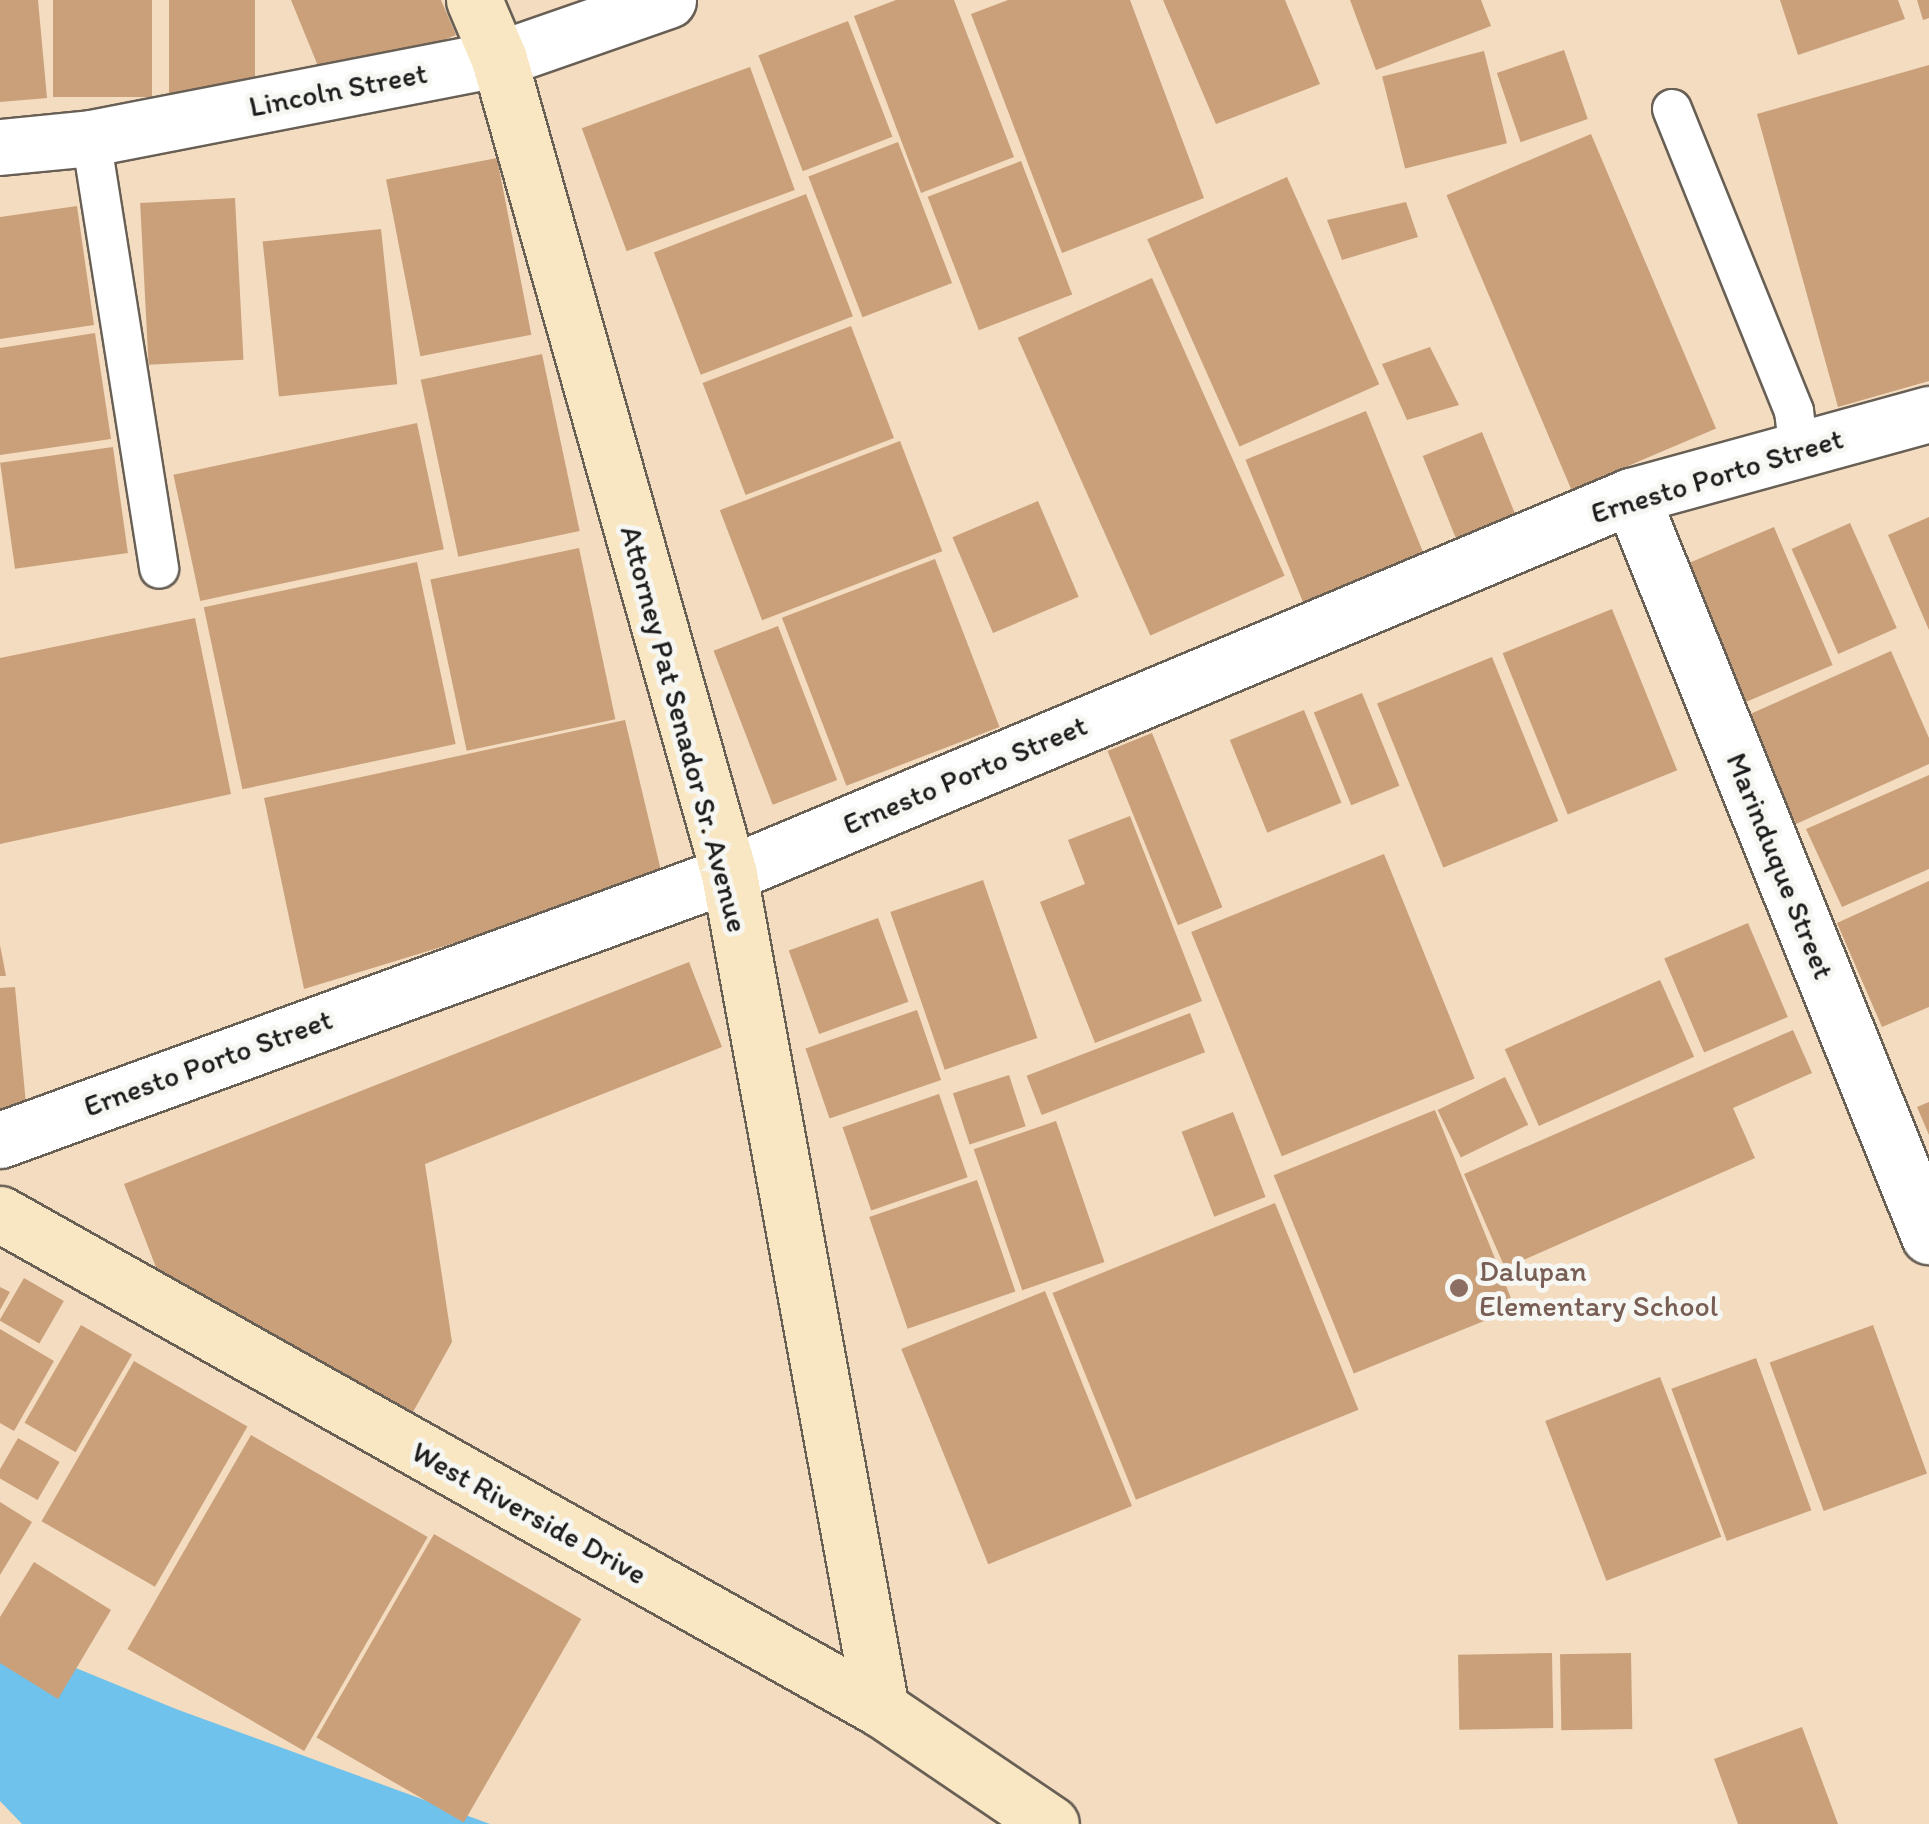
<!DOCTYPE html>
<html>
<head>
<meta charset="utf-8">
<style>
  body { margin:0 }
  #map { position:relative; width:1929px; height:1824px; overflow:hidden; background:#f4dcc0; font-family:Itim,sans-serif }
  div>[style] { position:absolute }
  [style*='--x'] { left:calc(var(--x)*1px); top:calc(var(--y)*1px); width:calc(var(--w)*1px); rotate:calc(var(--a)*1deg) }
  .water>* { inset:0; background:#6fc2eb }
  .building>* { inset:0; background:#c9a07a; transform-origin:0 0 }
  .roads { filter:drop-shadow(2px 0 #685f55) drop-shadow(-2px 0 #685f55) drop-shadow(0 2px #685f55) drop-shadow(0 -2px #685f55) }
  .lane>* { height:38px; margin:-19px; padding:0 19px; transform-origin:19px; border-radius:19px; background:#fff }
  .street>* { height:55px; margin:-27.5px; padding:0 27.5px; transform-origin:27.5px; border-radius:27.5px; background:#fff }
  .secondary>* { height:55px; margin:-27.5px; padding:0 27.5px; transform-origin:27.5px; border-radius:27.5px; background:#f9e7c3 }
  .dots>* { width:28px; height:28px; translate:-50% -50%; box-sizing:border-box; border:5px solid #f6f6f2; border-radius:50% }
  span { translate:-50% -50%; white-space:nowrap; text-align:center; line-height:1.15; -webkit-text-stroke:10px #f6f6f2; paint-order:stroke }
  .street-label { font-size:30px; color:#1c1c1c }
  .education-label { font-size:30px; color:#785e54 }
  .left { translate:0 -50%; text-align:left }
</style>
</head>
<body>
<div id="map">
  <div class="water">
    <div style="clip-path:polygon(0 1637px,176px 1709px,490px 1824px,22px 1824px,0 1801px)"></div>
  </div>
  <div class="building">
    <div style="clip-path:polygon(0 0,38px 0,47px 98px,0 102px)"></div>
    <div style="left:53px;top:0;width:99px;height:97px"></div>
    <div style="left:169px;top:0;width:86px;height:101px"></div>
    <div style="clip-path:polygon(291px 0,441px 0,456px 35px,327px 88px)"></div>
    <div style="clip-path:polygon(896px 0,954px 0,1014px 157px,921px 193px,854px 16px)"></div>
    <div style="clip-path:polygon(1008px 0,1130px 0,1204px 198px,1062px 253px,971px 14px)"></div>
    <div style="clip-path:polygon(1163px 0,1285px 0,1320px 84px,1216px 124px)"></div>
    <div style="clip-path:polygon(1350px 0,1481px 0,1491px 26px,1376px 70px)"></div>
    <div style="clip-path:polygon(1780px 0,1898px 0,1905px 19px,1798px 55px)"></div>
    <div style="clip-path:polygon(1917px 0,1929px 0,1929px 18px,1923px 20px)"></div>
    <div style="left:848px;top:21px;width:124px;height:96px;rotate:69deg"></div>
    <div style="left:1564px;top:50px;width:73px;height:71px;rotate:71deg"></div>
    <div style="left:1484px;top:51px;width:95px;height:105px;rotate:76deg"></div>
    <div style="clip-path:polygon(1929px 65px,1929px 381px,1838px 407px,1757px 114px)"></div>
    <div style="left:750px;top:67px;width:131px;height:179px;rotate:70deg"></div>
    <div style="left:1591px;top:134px;width:320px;height:157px;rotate:67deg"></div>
    <div style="left:898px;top:142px;width:151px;height:96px;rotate:69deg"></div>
    <div style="left:497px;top:158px;width:180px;height:113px;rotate:79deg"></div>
    <div style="left:1021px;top:161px;width:143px;height:100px;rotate:69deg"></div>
    <div style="left:1287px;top:177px;width:227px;height:153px;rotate:66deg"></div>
    <div style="left:806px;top:194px;width:131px;height:163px;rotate:69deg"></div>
    <div style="left:235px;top:198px;width:162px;height:95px;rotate:87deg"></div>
    <div style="clip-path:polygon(1406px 202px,1418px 237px,1342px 260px,1327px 220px)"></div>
    <div style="clip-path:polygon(77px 206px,94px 325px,0 339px,0 217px)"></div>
    <div style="left:381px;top:229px;width:156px;height:119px;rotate:84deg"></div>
    <div style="left:1152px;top:278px;width:326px;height:147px;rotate:66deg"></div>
    <div style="left:851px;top:326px;width:120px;height:159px;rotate:69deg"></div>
    <div style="clip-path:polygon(95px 333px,111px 439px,0 455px,0 348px)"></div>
    <div style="clip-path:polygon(1430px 347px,1459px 405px,1407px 420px,1382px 364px)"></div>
    <div style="left:542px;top:354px;width:181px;height:124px;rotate:78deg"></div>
    <div style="left:1366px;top:411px;width:171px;height:130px;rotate:68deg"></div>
    <div style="left:417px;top:423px;width:129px;height:249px;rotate:78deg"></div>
    <div style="left:1482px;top:432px;width:97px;height:64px;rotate:68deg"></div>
    <div style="left:900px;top:441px;width:118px;height:193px;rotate:69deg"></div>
    <div style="left:113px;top:447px;width:107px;height:114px;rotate:82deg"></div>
    <div style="left:1038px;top:501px;width:104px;height:93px;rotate:67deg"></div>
    <div style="clip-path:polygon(1929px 517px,1929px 630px,1888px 535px)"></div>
    <div style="left:1850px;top:523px;width:115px;height:64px;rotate:66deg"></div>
    <div style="left:1774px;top:527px;width:150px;height:95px;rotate:67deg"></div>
    <div style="left:579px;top:548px;width:175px;height:152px;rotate:78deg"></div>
    <div style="left:935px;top:559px;width:180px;height:164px;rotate:69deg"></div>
    <div style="left:417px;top:562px;width:186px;height:218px;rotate:78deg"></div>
    <div style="left:1612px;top:609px;width:174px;height:118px;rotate:68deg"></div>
    <div style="clip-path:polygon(195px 618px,231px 794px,0 844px,0 658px)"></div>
    <div style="left:778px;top:626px;width:165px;height:69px;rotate:69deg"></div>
    <div style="clip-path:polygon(1891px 651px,1929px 738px,1929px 764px,1796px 824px,1748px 715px)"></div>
    <div style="left:1492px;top:657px;width:177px;height:124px;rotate:68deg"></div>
    <div style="left:1362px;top:693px;width:100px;height:52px;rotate:68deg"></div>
    <div style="left:1304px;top:710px;width:100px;height:80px;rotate:68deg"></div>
    <div style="clip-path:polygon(625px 720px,663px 879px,304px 989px,264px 798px)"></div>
    <div style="left:1152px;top:733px;width:188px;height:48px;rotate:68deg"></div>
    <div style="clip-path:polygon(1929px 775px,1929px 869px,1842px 907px,1806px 829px)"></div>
    <div style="clip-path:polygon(1130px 816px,1202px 1001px,1095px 1043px,1040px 902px,1085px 884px,1068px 840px)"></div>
    <div style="left:1384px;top:854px;width:242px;height:208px;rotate:68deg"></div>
    <div style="left:983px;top:880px;width:167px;height:98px;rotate:71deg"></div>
    <div style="clip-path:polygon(1929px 881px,1929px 1007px,1882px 1027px,1837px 923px)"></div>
    <div style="left:878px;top:918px;width:89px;height:95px;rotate:70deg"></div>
    <div style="left:1748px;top:923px;width:102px;height:91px;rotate:67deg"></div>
    <div style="clip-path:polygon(0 945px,6px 976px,0 976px)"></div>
    <div style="clip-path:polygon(689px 962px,722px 1047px,425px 1164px,452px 1342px,413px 1412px,157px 1270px,124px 1184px)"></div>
    <div style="left:1660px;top:980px;width:84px;height:170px;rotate:66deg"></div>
    <div style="clip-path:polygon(15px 987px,27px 1115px,0 1118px,0 988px)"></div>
    <div style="left:917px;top:1010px;width:74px;height:118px;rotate:71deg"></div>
    <div style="left:1190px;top:1013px;width:42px;height:175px;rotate:69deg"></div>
    <div style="clip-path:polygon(1793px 1030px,1812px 1073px,1733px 1108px,1755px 1158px,1505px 1268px,1464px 1174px)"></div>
    <div style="left:1009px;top:1075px;width:54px;height:59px;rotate:72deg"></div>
    <div style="left:1505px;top:1077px;width:53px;height:75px;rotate:64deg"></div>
    <div style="left:939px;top:1094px;width:88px;height:102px;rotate:71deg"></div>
    <div style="clip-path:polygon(1929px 1102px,1929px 1135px,1917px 1107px)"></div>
    <div style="left:1435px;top:1110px;width:214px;height:174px;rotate:68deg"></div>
    <div style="left:1233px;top:1112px;width:91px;height:55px;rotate:69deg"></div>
    <div style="left:1056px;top:1121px;width:149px;height:87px;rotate:71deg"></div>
    <div style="left:977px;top:1180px;width:118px;height:114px;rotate:71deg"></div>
    <div style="left:1275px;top:1203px;width:223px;height:240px;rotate:68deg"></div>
    <div style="left:24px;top:1278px;width:46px;height:49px;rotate:30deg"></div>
    <div style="clip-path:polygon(0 1287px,10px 1292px,0 1310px)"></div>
    <div style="left:1045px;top:1291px;width:232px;height:155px;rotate:68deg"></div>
    <div style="left:81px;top:1325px;width:59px;height:113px;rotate:30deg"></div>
    <div style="left:1873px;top:1325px;width:158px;height:110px;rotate:70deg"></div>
    <div style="clip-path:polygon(0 1329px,54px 1361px,14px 1431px,0 1423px)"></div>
    <div style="left:1756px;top:1358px;width:162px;height:90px;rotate:70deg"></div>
    <div style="left:134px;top:1361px;width:131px;height:185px;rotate:30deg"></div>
    <div style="left:1660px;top:1377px;width:171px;height:123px;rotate:69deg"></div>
    <div style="left:251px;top:1435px;width:204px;height:247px;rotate:30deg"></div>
    <div style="left:18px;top:1438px;width:48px;height:44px;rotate:30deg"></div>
    <div style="clip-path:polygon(0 1502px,32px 1522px,0 1575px)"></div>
    <div style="left:434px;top:1534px;width:170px;height:235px;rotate:30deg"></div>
    <div style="clip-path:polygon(34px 1562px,111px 1610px,58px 1699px,0 1663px,0 1617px)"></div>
    <div style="left:1552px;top:1653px;width:75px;height:94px;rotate:89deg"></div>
    <div style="left:1631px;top:1653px;width:76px;height:71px;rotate:89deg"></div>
    <div style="clip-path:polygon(1802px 1727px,1838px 1824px,1738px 1824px,1714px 1759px)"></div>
  </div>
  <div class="roads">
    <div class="lane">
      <div style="--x:1672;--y:109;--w:326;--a:68"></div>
      <div style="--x:1794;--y:411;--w:38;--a:83"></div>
      <div style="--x:91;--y:138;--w:436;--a:81"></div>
    </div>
    <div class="street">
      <div style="--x:0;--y:147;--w:91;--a:-5.6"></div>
      <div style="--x:91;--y:138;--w:416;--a:-11"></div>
      <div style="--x:499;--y:59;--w:179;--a:-19.2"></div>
      <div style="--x:1631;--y:496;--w:798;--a:68.07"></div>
      <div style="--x:0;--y:1140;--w:776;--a:-20.05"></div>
      <div style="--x:729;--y:874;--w:978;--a:-22.74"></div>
      <div style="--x:1631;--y:496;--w:309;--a:-15.4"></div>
    </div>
    <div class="secondary">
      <div style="--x:474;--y:0;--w:64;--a:67"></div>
      <div style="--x:499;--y:59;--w:847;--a:74.24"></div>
      <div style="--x:729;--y:874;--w:849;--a:79.68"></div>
      <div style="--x:0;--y:1214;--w:1011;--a:29.33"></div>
      <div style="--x:881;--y:1709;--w:205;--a:34.1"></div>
    </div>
  </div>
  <div class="dots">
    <div style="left:1459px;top:1288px;background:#8d6e63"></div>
  </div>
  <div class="street-label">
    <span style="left:338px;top:90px;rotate:-11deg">Lincoln Street</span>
    <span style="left:1717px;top:476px;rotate:-17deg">Ernesto Porto Street</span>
    <span style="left:684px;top:729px;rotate:75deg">Attorney Pat Senador Sr. Avenue</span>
    <span style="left:965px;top:775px;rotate:-23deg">Ernesto Porto Street</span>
    <span style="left:1780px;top:866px;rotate:68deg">Marinduque Street</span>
    <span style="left:208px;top:1063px;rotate:-20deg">Ernesto Porto Street</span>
    <span style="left:529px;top:1513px;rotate:29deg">West Riverside Drive</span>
  </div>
  <div class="education-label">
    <span class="left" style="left:1479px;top:1288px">Dalupan<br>Elementary School</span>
  </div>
</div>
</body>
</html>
